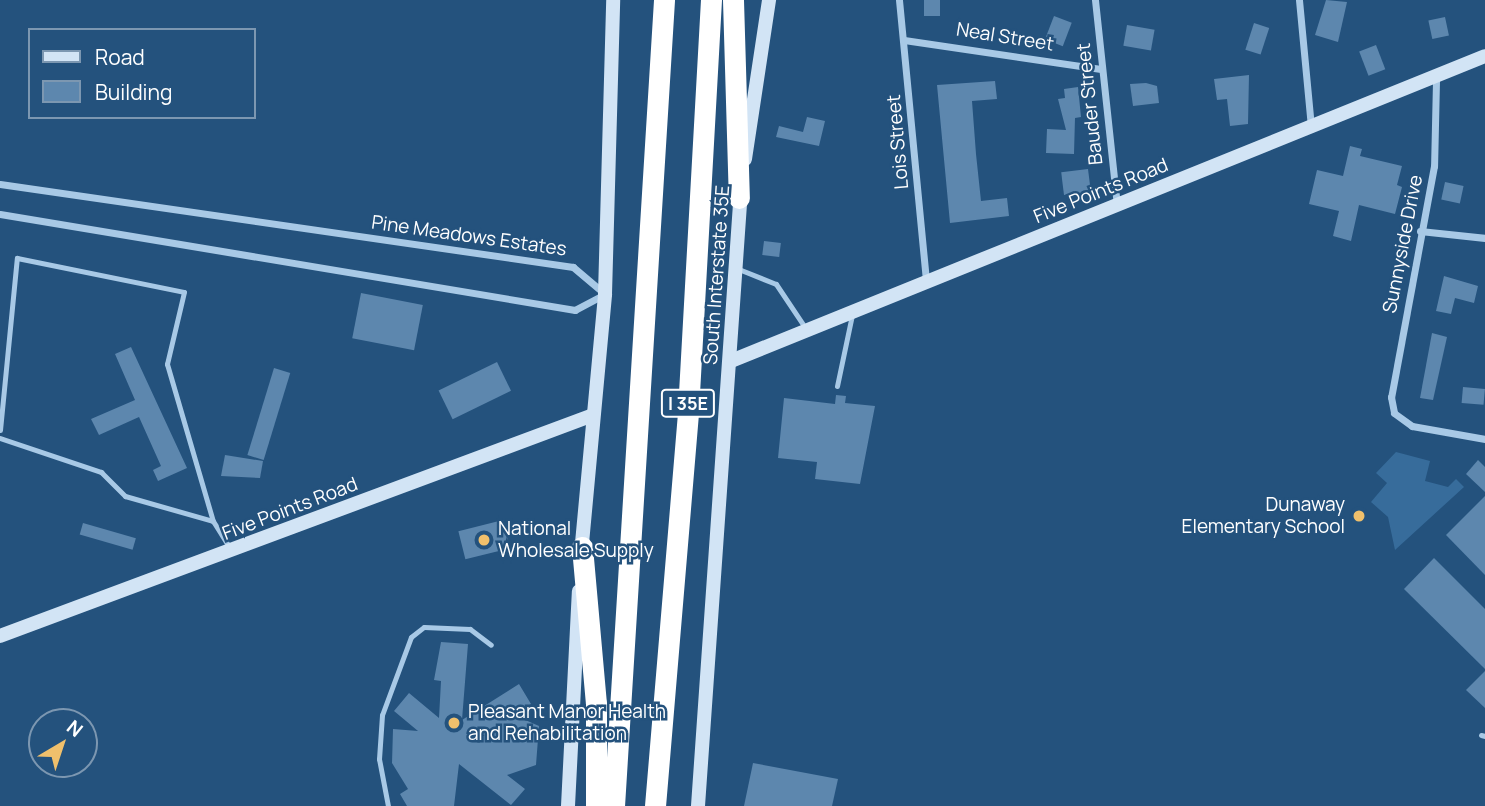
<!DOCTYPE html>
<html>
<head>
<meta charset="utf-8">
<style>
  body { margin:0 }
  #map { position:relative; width:1485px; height:806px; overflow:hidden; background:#24527d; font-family:Manrope,sans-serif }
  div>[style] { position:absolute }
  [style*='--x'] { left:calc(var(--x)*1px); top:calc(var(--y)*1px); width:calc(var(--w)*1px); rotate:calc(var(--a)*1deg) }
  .green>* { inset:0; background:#376c9b }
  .building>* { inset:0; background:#5d87ae; transform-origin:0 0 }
  .lane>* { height:5px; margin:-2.5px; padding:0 2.5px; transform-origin:2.5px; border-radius:2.5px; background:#a8c9e6 }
  .street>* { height:7px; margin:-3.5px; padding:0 3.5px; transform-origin:3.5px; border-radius:3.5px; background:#a8c9e6 }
  .secondary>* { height:14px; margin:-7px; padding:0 7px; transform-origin:7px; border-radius:7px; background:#d2e4f5 }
  .highway>* { height:21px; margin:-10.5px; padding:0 10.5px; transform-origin:10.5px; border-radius:10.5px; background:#fff }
  .dots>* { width:19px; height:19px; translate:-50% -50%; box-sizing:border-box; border:4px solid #24527d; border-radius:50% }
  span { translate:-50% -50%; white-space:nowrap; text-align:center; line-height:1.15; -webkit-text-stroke:5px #24527d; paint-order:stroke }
  .shield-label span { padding:2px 5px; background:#24527d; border:2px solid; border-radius:5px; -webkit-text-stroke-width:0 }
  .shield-label { font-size:18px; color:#fff; font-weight:700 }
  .street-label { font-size:19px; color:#fff }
  .poi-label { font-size:19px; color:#fff }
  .right { translate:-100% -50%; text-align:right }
  .left { translate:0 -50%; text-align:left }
  .legend { position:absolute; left:28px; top:28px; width:228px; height:91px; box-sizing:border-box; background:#24527d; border:2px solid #7c97b1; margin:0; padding:9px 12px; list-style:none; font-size:21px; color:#fff }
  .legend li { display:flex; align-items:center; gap:14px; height:35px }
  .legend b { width:35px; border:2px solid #7c97b1 }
  .north { position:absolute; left:28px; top:708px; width:70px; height:70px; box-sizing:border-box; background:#24527d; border:2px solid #7c97b1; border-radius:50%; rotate:39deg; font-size:19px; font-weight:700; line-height:28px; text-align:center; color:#fff }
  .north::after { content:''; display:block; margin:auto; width:24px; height:32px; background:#f0c06c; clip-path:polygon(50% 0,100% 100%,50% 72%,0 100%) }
</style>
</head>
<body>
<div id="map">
  <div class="green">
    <div style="clip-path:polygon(1396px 452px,1430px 461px,1425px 481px,1448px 487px,1456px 479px,1464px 487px,1395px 550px,1388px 517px,1371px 502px,1387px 483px,1376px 473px)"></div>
  </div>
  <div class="building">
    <div style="left:924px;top:0;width:16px;height:16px"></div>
    <div style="clip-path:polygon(1326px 0,1347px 2px,1338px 42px,1315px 35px)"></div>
    <div style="left:1054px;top:16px;width:19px;height:25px;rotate:21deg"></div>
    <div style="left:1445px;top:17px;width:19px;height:17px;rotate:78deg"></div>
    <div style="left:1254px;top:23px;width:16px;height:28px;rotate:18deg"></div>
    <div style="left:1127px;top:25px;width:28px;height:21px;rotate:10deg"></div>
    <div style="left:1376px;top:45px;width:26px;height:18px;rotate:69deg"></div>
    <div style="clip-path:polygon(1249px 75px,1248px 124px,1230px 126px,1227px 99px,1217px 100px,1214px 79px)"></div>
    <div style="clip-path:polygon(995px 81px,997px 99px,972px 101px,976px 154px,981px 201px,1007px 198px,1009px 216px,950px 223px,937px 85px)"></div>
    <div style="clip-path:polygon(1146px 83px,1157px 86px,1159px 103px,1133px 106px,1130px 84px)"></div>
    <div style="clip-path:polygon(1078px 87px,1081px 117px,1075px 118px,1074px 154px,1046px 153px,1047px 129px,1066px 130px,1058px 99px,1065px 98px,1064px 89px)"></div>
    <div style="clip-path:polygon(807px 117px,825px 121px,819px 146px,776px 137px,779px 126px,803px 132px)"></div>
    <div style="clip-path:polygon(1350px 146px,1362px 149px,1360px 156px,1402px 166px,1397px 185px,1402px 187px,1395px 214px,1359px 205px,1351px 241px,1333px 236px,1339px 211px,1309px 204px,1317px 170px,1343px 176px)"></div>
    <div style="left:1088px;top:169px;width:23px;height:27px;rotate:83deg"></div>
    <div style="left:1445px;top:182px;width:19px;height:18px;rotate:12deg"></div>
    <div style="left:764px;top:241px;width:17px;height:14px;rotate:7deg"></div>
    <div style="clip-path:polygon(1444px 276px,1478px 286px,1474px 303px,1455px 298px,1451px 314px,1436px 311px)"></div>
    <div style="left:361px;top:293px;width:63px;height:46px;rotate:11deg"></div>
    <div style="clip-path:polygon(1432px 333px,1447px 337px,1433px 400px,1420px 398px)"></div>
    <div style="clip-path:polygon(131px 347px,187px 468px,158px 481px,153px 470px,161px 466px,139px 417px,99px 435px,91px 419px,135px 400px,115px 354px)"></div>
    <div style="left:497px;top:362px;width:32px;height:65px;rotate:64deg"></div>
    <div style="left:274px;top:368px;width:17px;height:91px;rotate:17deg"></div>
    <div style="left:1463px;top:387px;width:22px;height:16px;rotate:5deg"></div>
    <div style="clip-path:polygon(836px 395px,846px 396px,845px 403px,875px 406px,860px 484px,815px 479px,817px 462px,778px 458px,784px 398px,835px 404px)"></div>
    <div style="clip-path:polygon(225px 455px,263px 461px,260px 478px,221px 476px)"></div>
    <div style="clip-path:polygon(1478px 460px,1485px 467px,1485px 492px,1466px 474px)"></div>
    <div style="clip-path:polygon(1485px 496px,1485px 575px,1446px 535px)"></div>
    <div style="left:503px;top:520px;width:29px;height:46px;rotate:76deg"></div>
    <div style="left:83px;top:523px;width:55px;height:12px;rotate:16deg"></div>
    <div style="clip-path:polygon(1434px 558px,1485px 609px,1485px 669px,1404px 589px)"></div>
    <div style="clip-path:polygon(441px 642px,468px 644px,462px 720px,519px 684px,531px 704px,514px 715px,539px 726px,536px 765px,507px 775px,525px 789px,511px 805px,459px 764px,454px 806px,407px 806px,400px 794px,408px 789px,392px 763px,393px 729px,418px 731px,394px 711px,409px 693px,439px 718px,441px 681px,434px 680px)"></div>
    <div style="clip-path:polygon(1485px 671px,1485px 708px,1466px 690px)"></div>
    <div style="clip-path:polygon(753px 763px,838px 779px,832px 806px,744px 806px)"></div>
  </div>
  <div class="lane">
    <div style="--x:736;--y:268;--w:43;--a:21.8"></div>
    <div style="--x:776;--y:284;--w:54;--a:56.3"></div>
    <div style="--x:837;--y:386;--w:73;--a:-78.1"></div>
    <div style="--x:0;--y:430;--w:173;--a:-84.4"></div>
    <div style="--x:17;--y:258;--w:170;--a:11.5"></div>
    <div style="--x:184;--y:292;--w:74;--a:103.3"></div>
    <div style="--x:167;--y:364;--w:164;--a:73.7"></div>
    <div style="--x:213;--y:521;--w:32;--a:58"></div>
    <div style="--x:0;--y:438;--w:107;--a:18.6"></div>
    <div style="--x:101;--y:472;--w:34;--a:45"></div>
    <div style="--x:125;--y:496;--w:91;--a:15.9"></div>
    <div style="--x:1481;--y:735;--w:4;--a:14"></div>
    <div style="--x:388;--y:806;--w:48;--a:-100.8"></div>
    <div style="--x:379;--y:759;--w:44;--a:-86.1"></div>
    <div style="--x:382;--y:715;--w:83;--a:-69.6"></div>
    <div style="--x:411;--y:637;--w:16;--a:-38"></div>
    <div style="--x:424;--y:627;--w:46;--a:2.5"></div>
    <div style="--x:470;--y:629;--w:26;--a:37"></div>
  </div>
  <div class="street">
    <div style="--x:899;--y:0;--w:283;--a:84.5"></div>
    <div style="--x:1095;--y:0;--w:206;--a:83.9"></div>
    <div style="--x:1299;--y:0;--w:129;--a:84.6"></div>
    <div style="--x:904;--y:40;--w:199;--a:8.4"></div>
    <div style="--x:1436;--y:81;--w:85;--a:91.3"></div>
    <div style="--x:1434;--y:166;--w:235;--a:100.5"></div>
    <div style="--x:1391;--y:397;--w:16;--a:79"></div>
    <div style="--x:1394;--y:413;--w:22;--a:36"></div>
    <div style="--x:1412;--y:426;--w:74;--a:10.1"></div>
    <div style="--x:0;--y:184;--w:579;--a:8.24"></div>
    <div style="--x:573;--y:267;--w:42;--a:40.2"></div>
    <div style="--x:605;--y:294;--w:34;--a:152"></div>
    <div style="--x:575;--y:310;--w:583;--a:-170.52"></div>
    <div style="--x:1420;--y:231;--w:65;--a:6.1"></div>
  </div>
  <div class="secondary">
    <div style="--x:745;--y:159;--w:161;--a:-81.4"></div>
    <div style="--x:731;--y:361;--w:813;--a:-22.02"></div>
    <div style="--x:581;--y:554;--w:261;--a:-84.7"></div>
    <div style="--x:605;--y:294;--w:294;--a:-88.4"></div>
    <div style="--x:0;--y:636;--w:633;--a:-20.44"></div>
    <div style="--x:568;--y:806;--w:215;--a:-87.1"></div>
    <div style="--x:698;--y:806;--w:618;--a:-86.01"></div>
  </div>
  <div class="highway">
    <div style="--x:733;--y:0;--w:198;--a:88.3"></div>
    <div style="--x:582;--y:547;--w:157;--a:84.9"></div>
    <div style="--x:596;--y:703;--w:103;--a:90"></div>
    <div style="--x:614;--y:806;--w:808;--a:-86.45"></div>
    <div style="--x:655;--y:806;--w:396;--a:-85.2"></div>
    <div style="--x:688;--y:411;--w:412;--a:-86.8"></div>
  </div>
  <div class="dots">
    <div style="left:1359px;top:516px;background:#f0c06c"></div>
    <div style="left:484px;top:540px;background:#f0c06c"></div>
    <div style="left:454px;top:723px;background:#f0c06c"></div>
  </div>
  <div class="shield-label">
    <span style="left:688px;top:403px">I 35E</span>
  </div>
  <div class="street-label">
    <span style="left:1005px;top:37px;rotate:9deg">Neal Street</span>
    <span style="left:1090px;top:104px;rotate:-96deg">Bauder Street</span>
    <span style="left:898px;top:142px;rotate:-95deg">Lois Street</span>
    <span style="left:1101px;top:191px;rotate:-22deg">Five Points Road</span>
    <span style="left:469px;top:236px;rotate:8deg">Pine Meadows Estates</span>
    <span style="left:1403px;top:244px;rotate:-79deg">Sunnyside Drive</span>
    <span style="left:717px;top:275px;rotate:-86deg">South Interstate 35E</span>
    <span style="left:290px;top:509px;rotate:-21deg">Five Points Road</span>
  </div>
  <div class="poi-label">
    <span class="right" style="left:1345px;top:516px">Dunaway<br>Elementary School</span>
    <span class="left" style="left:498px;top:540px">National<br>Wholesale Supply</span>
    <span class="left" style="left:468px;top:723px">Pleasant Manor Health<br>and Rehabilitation</span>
  </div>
  <ul class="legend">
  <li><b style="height:9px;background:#d2e4f5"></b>Road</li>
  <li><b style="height:19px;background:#5d87ae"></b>Building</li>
  </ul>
  <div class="north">N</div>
</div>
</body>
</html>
